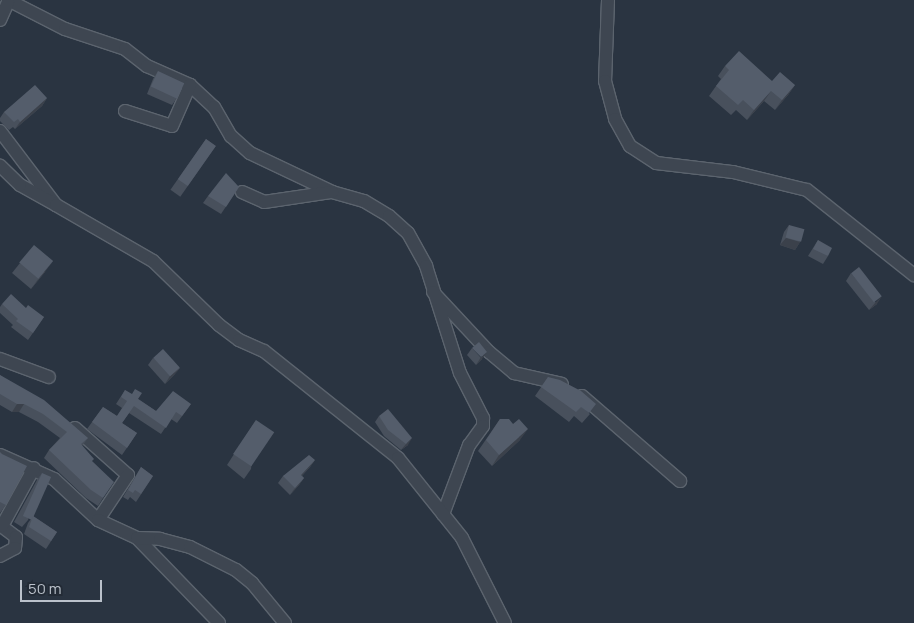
<!DOCTYPE html>
<html>
<head>
<meta charset="utf-8">
<style>
  body { margin:0 }
  #map { position:relative; width:914px; height:623px; overflow:hidden; background:#2a3441; font-family:Manrope,sans-serif }
  div>[style] { position:absolute }
  [style*='--x'] { left:calc(var(--x)*1px); top:calc(var(--y)*1px); width:calc(var(--w)*1px); rotate:calc(var(--a)*1deg) }
  .roads { filter:drop-shadow(1px 0 #5c646e) drop-shadow(-1px 0 #5c646e) drop-shadow(0 1px #5c646e) drop-shadow(0 -1px #5c646e) }
  .minor>* { height:12px; margin:-6px; padding:0 6px; transform-origin:6px; border-radius:6px; background:#3e4651 }
  .wall>* { inset:0; background:#48505c; transform-origin:0 0 }
  .shaded-wall>* { inset:0; background:#3b414b }
  .building>* { inset:0; background:#545d6b; transform-origin:0 0 }
  span { translate:-50% -50%; white-space:nowrap; text-align:center; line-height:1.15; -webkit-text-stroke:4px #232b36; paint-order:stroke }
  .scale { position:absolute; left:20px; top:580px; width:82px; height:22px; box-sizing:border-box; border:2px solid #bbc2cb; border-top:0; padding-left:6px; font-size:15px; line-height:18px; white-space:nowrap; color:#bbc2cb; -webkit-text-stroke:4px #232b36; paint-order:stroke }
</style>
</head>
<body>
<div id="map">
  <div class="roads">
    <div class="minor">
      <div style="--x:8;--y:0;--w:64;--a:27"></div>
      <div style="--x:65;--y:29;--w:63;--a:18.4"></div>
      <div style="--x:125;--y:49;--w:28;--a:38"></div>
      <div style="--x:147;--y:66;--w:47;--a:23.8"></div>
      <div style="--x:190;--y:85;--w:33;--a:43"></div>
      <div style="--x:214;--y:107;--w:34;--a:60"></div>
      <div style="--x:231;--y:136;--w:25;--a:42"></div>
      <div style="--x:250;--y:153;--w:91;--a:25.4"></div>
      <div style="--x:332;--y:192;--w:33;--a:16"></div>
      <div style="--x:364;--y:201;--w:29;--a:31"></div>
      <div style="--x:389;--y:216;--w:25;--a:42"></div>
      <div style="--x:408;--y:233;--w:38;--a:61"></div>
      <div style="--x:426;--y:266;--w:112;--a:72.4"></div>
      <div style="--x:460;--y:373;--w:51;--a:62.9"></div>
      <div style="--x:483;--y:418;--w:8;--a:90"></div>
      <div style="--x:483;--y:426;--w:24;--a:126"></div>
      <div style="--x:469;--y:445;--w:74;--a:110.6"></div>
      <div style="--x:608;--y:0;--w:81;--a:92.1"></div>
      <div style="--x:605;--y:81;--w:39;--a:75"></div>
      <div style="--x:615;--y:119;--w:31;--a:61"></div>
      <div style="--x:630;--y:146;--w:31;--a:33"></div>
      <div style="--x:656;--y:163;--w:78;--a:6.7"></div>
      <div style="--x:733;--y:172;--w:76;--a:13.7"></div>
      <div style="--x:807;--y:190;--w:137;--a:38.5"></div>
      <div style="--x:0;--y:20;--w:20;--a:-66"></div>
      <div style="--x:125;--y:111;--w:49;--a:17.7"></div>
      <div style="--x:172;--y:126;--w:45;--a:-66.3"></div>
      <div style="--x:0;--y:131;--w:93;--a:52.9"></div>
      <div style="--x:56;--y:205;--w:41;--a:-150.9"></div>
      <div style="--x:20;--y:185;--w:28;--a:-136"></div>
      <div style="--x:242;--y:192;--w:24;--a:24"></div>
      <div style="--x:264;--y:202;--w:69;--a:-8.4"></div>
      <div style="--x:56;--y:205;--w:112;--a:30"></div>
      <div style="--x:153;--y:261;--w:92;--a:44.1"></div>
      <div style="--x:219;--y:325;--w:25;--a:37"></div>
      <div style="--x:239;--y:340;--w:27;--a:24"></div>
      <div style="--x:264;--y:351;--w:171;--a:38.6"></div>
      <div style="--x:398;--y:458;--w:102;--a:51.3"></div>
      <div style="--x:462;--y:538;--w:95;--a:63.2"></div>
      <div style="--x:433;--y:292;--w:82;--a:47"></div>
      <div style="--x:489;--y:352;--w:33;--a:40"></div>
      <div style="--x:514;--y:373;--w:49;--a:12.9"></div>
      <div style="--x:0;--y:359;--w:52;--a:20.2"></div>
      <div style="--x:582;--y:396;--w:130;--a:40.9"></div>
      <div style="--x:75;--y:428;--w:71;--a:41.6"></div>
      <div style="--x:128;--y:475;--w:54;--a:123.7"></div>
      <div style="--x:0;--y:455;--w:59;--a:24"></div>
      <div style="--x:54;--y:479;--w:60;--a:43"></div>
      <div style="--x:98;--y:520;--w:43;--a:24.8"></div>
      <div style="--x:137;--y:538;--w:118;--a:46"></div>
      <div style="--x:0;--y:525;--w:20;--a:37"></div>
      <div style="--x:16;--y:537;--w:11;--a:95"></div>
      <div style="--x:15;--y:548;--w:17;--a:152"></div>
      <div style="--x:2;--y:526;--w:66;--a:-61.1"></div>
      <div style="--x:137;--y:538;--w:23;--a:2"></div>
      <div style="--x:160;--y:539;--w:31;--a:15"></div>
      <div style="--x:190;--y:547;--w:51;--a:26.6"></div>
      <div style="--x:236;--y:570;--w:21;--a:39"></div>
      <div style="--x:252;--y:583;--w:52;--a:50.5"></div>
    </div>
  </div>
  <div class="wall">
    <div style="clip-path:polygon(725px 66px,772px 81px,795px 85px,788px 95px,775px 110px,764px 101px,747px 120px,736px 110px,731px 115px,709px 96px,721px 79px,718px 76px)"></div>
    <div style="clip-path:polygon(158px 71px,177px 98px,172px 105px,147px 94px,153px 79px)"></div>
    <div style="clip-path:polygon(47px 98px,42px 106px,15px 129px,13px 127px,9px 130px,0 121px,0 118px,4px 112px)"></div>
    <div style="left:206px;top:139px;width:12px;height:62px;rotate:35deg"></div>
    <div style="clip-path:polygon(239px 187px,221px 214px,203px 203px,208px 196px)"></div>
    <div style="clip-path:polygon(789px 225px,800px 242px,795px 250px,780px 245px,784px 232px)"></div>
    <div style="clip-path:polygon(818px 240px,828px 256px,823px 264px,808px 256px)"></div>
    <div style="clip-path:polygon(20px 263px,45px 272px,31px 289px,12px 273px)"></div>
    <div style="clip-path:polygon(851px 273px,877px 304px,869px 310px,846px 281px)"></div>
    <div style="clip-path:polygon(2px 304px,26px 308px,44px 317px,28px 340px,11px 327px,13px 325px,0 313px,0 307px)"></div>
    <div style="clip-path:polygon(472px 348px,482px 359px,476px 365px,467px 355px)"></div>
    <div style="clip-path:polygon(153px 358px,180px 368px,174px 375px,165px 384px,148px 365px)"></div>
    <div style="clip-path:polygon(0 375px,88px 438px,82px 446px,92px 462px,103px 498px,98px 506px,86px 498px,44px 458px,49px 450px,60px 438px,38px 422px,19px 412px,12px 412px,0 405px)"></div>
    <div style="clip-path:polygon(548px 377px,590px 414px,582px 423px,574px 416px,569px 422px,535px 396px)"></div>
    <div style="clip-path:polygon(125px 390px,156px 411px,191px 404px,177px 423px,171px 419px,161px 434px,129px 413px,122px 423px,137px 433px,122px 455px,87px 429px,103px 407px,117px 416px,122px 408px,116px 404px)"></div>
    <div style="clip-path:polygon(379px 416px,408px 445px,401px 450px,384px 436px,375px 422px)"></div>
    <div style="clip-path:polygon(500px 419px,513px 424px,520px 440px,492px 466px,478px 451px)"></div>
    <div style="clip-path:polygon(256px 420px,251px 469px,244px 479px,227px 465px)"></div>
    <div style="clip-path:polygon(0 452px,6px 505px,0 513px)"></div>
    <div style="clip-path:polygon(315px 460px,310px 467px,302px 476px,304px 478px,299px 485px,290px 495px,278px 483px,283px 476px)"></div>
    <div style="clip-path:polygon(141px 467px,153px 476px,136px 502px,130px 497px,128px 500px,123px 497px)"></div>
    <div style="clip-path:polygon(42px 473px,28px 520px,22px 527px,14px 522px,37px 480px)"></div>
    <div style="clip-path:polygon(33px 516px,57px 532px,46px 549px,24px 534px,28px 523px)"></div>
  </div>
  <div class="shaded-wall">
    <div style="clip-path:polygon(795px 85px,788px 95px,775px 110px,782px 100px)"></div>
    <div style="clip-path:polygon(771px 91px,764px 101px,747px 120px,754px 110px)"></div>
    <div style="clip-path:polygon(47px 98px,42px 106px,15px 129px,20px 122px)"></div>
    <div style="clip-path:polygon(786px 238px,800px 242px,795px 250px,780px 245px)"></div>
    <div style="clip-path:polygon(53px 261px,45px 272px,31px 289px,39px 278px)"></div>
    <div style="clip-path:polygon(882px 296px,877px 304px,869px 310px,875px 303px)"></div>
    <div style="clip-path:polygon(487px 352px,482px 359px,476px 365px,481px 357px)"></div>
    <div style="clip-path:polygon(180px 368px,174px 375px,165px 384px,170px 376px)"></div>
    <div style="clip-path:polygon(17px 404px,24px 404px,19px 412px,12px 412px)"></div>
    <div style="clip-path:polygon(528px 429px,520px 440px,492px 466px,499px 455px)"></div>
    <div style="clip-path:polygon(412px 438px,408px 445px,401px 450px,406px 444px)"></div>
    <div style="clip-path:polygon(315px 460px,310px 467px,296px 482px,301px 475px)"></div>
    <div style="clip-path:polygon(304px 478px,299px 485px,290px 495px,295px 488px)"></div>
  </div>
  <div class="building">
    <div style="clip-path:polygon(739px 51px,772px 81px,780px 72px,795px 85px,782px 100px,771px 91px,754px 110px,743px 100px,738px 105px,716px 86px,729px 70px,725px 66px)"></div>
    <div style="left:158px;top:71px;width:29px;height:17px;rotate:25deg"></div>
    <div style="clip-path:polygon(35px 85px,47px 98px,20px 122px,18px 119px,14px 122px,4px 112px)"></div>
    <div style="left:206px;top:139px;width:12px;height:49px;rotate:35deg"></div>
    <div style="clip-path:polygon(226px 173px,239px 187px,226px 207px,208px 196px)"></div>
    <div style="left:789px;top:225px;width:16px;height:13px;rotate:15deg"></div>
    <div style="clip-path:polygon(818px 240px,832px 248px,828px 256px,813px 249px)"></div>
    <div style="left:34px;top:245px;width:25px;height:23px;rotate:40deg"></div>
    <div style="left:859px;top:267px;width:37px;height:10px;rotate:52deg"></div>
    <div style="clip-path:polygon(11px 294px,26px 308px,28px 305px,44px 317px,33px 333px,16px 321px,18px 319px,2px 304px)"></div>
    <div style="clip-path:polygon(479px 342px,487px 352px,481px 357px,472px 348px)"></div>
    <div style="left:163px;top:349px;width:25px;height:13px;rotate:48deg"></div>
    <div style="clip-path:polygon(0 375px,44px 400px,88px 438px,81px 444px,94px 459px,92px 461px,114px 482px,103px 498px,91px 490px,49px 450px,67px 432px,43px 414px,24px 404px,17px 404px,0 394px)"></div>
    <div style="clip-path:polygon(548px 377px,560px 380px,581px 391px,596px 404px,589px 413px,581px 407px,576px 412px,541px 387px)"></div>
    <div style="clip-path:polygon(135px 389px,142px 393px,138px 399px,156px 411px,173px 391px,191px 404px,182px 416px,176px 412px,166px 428px,134px 406px,122px 423px,137px 433px,127px 448px,92px 422px,103px 407px,117px 416px,127px 401px,121px 397px,125px 390px,132px 394px)"></div>
    <div style="clip-path:polygon(388px 409px,412px 438px,406px 444px,388px 430px,379px 416px)"></div>
    <div style="clip-path:polygon(500px 419px,509px 419px,513px 424px,519px 419px,528px 429px,499px 455px,486px 440px)"></div>
    <div style="left:256px;top:420px;width:22px;height:41px;rotate:34deg"></div>
    <div style="clip-path:polygon(0 452px,2px 454px,27px 466px,6px 505px,0 502px)"></div>
    <div style="clip-path:polygon(309px 455px,315px 460px,301px 475px,304px 478px,295px 488px,283px 476px)"></div>
    <div style="clip-path:polygon(141px 467px,153px 476px,141px 494px,135px 490px,133px 493px,128px 490px)"></div>
    <div style="left:42px;top:473px;width:10px;height:47px;rotate:24deg"></div>
    <div style="clip-path:polygon(33px 516px,57px 532px,51px 541px,29px 527px)"></div>
  </div>
  <div class="scale">50 m</div>
</div>
</body>
</html>
